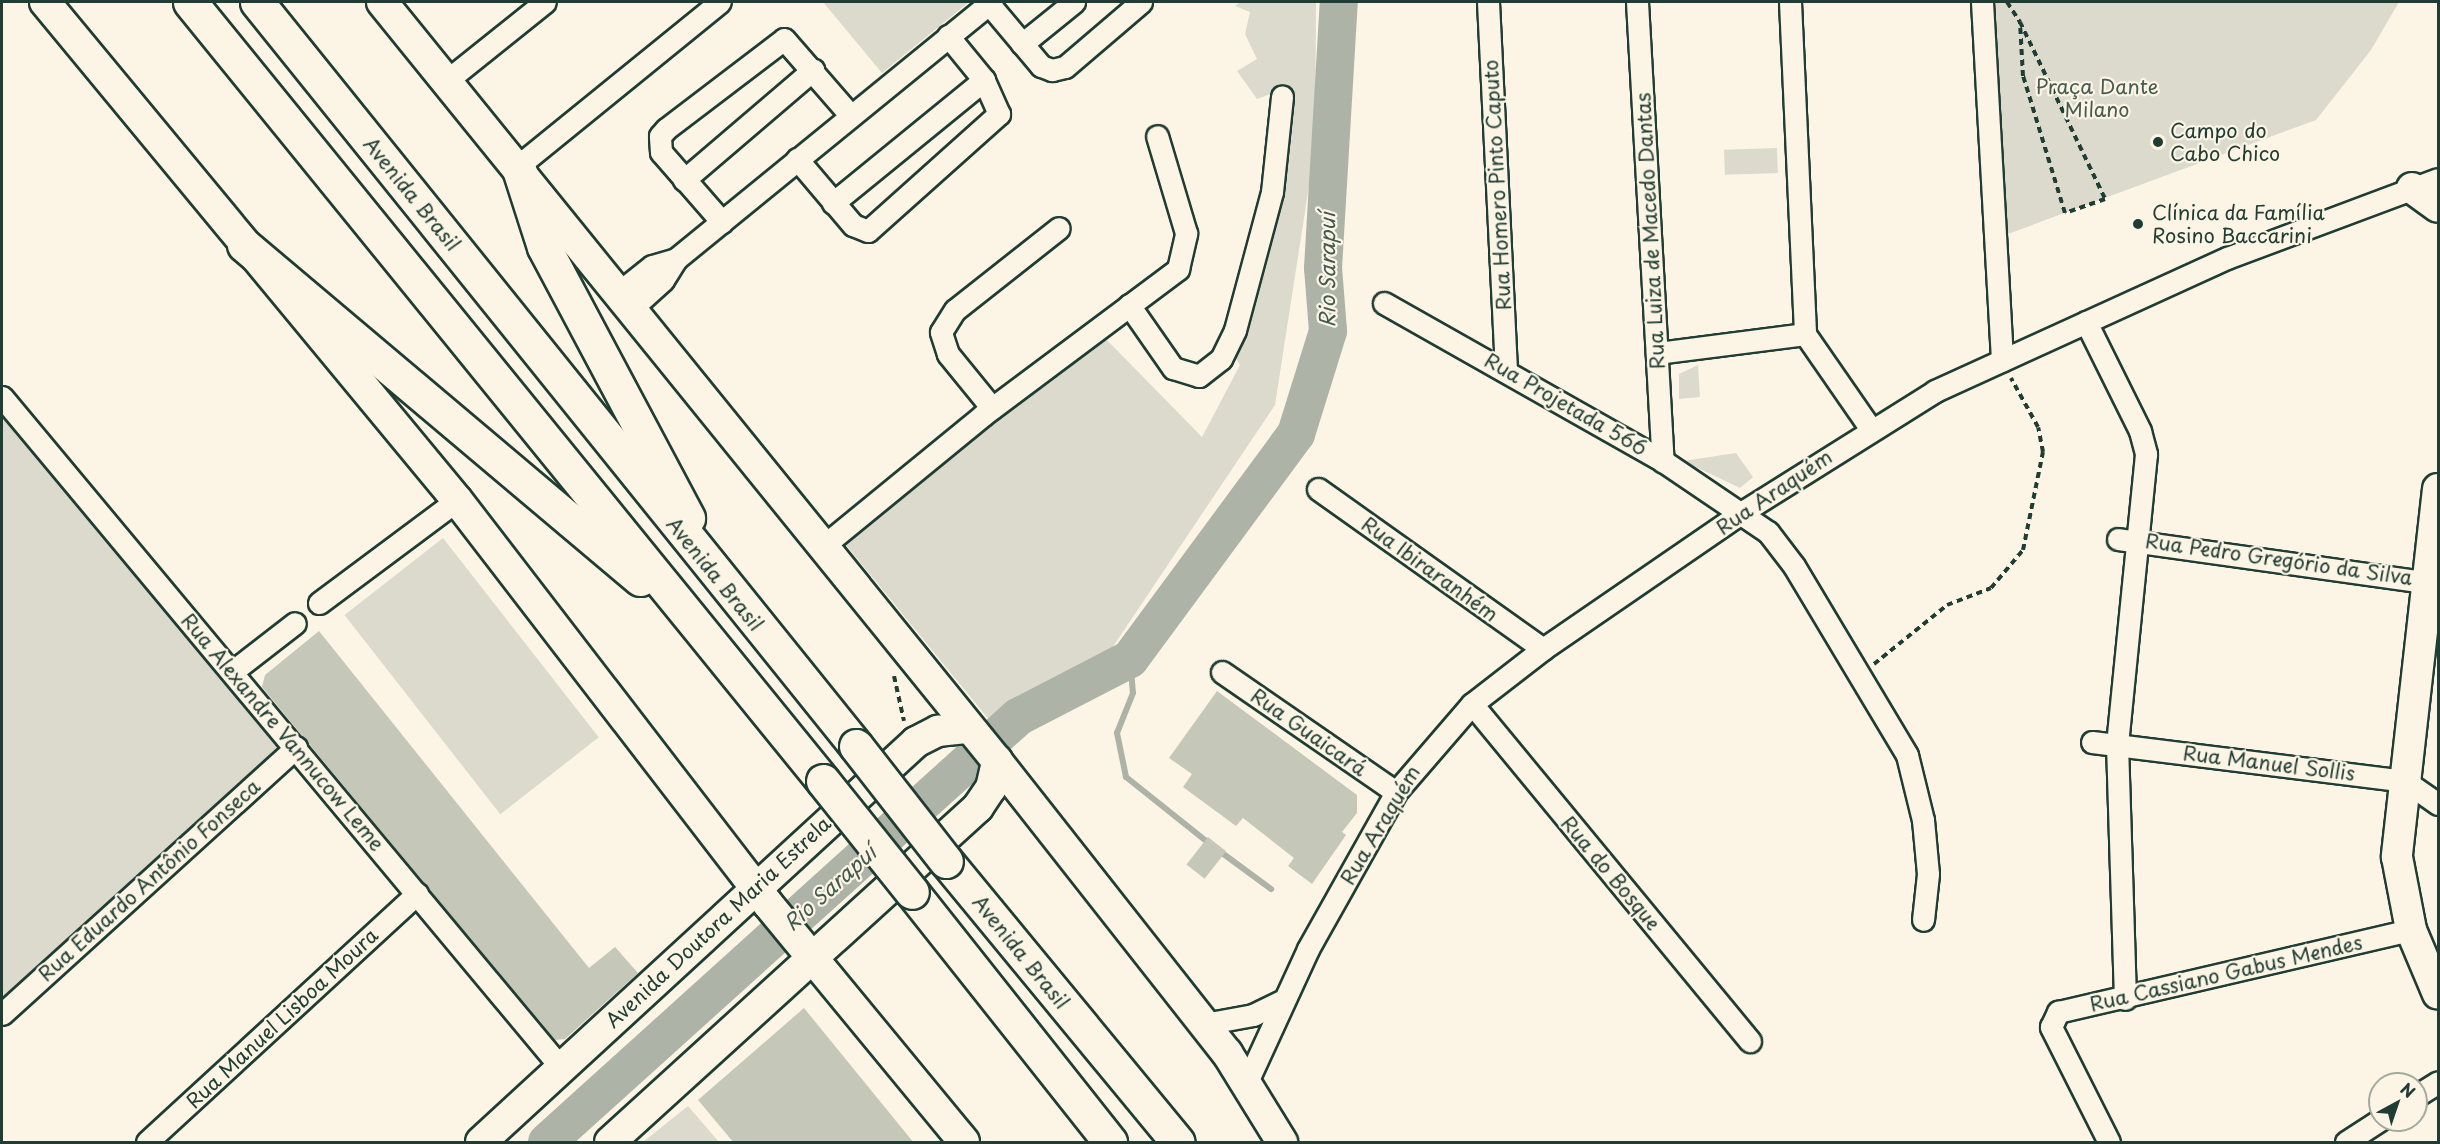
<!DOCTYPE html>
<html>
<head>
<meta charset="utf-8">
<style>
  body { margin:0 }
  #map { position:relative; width:2440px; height:1144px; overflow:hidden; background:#fcf5e5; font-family:"Playpen Sans",sans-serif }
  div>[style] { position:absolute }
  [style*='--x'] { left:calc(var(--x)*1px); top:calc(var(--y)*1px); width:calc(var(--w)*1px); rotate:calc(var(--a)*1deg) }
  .green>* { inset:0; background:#dcdacc; transform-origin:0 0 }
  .stream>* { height:6px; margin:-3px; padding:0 3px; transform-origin:3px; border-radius:3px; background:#aeb3a7 }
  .river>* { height:38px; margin:-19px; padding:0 19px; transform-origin:19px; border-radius:19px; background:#aeb3a7 }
  .building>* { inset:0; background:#c5c7b9; transform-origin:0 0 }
  .path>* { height:4px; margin-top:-2px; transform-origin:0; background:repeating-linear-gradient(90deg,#1f3d34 0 6px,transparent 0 10.5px) }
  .roads { filter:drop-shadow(2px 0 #1f3d34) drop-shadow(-2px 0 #1f3d34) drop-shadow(0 2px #1f3d34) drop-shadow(0 -2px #1f3d34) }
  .street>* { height:21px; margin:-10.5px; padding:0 10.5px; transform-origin:10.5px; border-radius:10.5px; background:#fcf5e5 }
  .secondary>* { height:30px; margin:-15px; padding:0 15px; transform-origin:15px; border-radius:15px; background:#fcf5e5 }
  .highway>* { height:33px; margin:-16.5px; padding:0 16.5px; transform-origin:16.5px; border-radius:16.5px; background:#fcf5e5 }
  .bridges { filter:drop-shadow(2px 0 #1f3d34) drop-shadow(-2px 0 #1f3d34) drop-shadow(0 2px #1f3d34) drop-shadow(0 -2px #1f3d34) }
  .highway-bridge>* { height:33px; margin:-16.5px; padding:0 16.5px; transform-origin:16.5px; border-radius:16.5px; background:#fcf5e5 }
  .dots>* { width:16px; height:16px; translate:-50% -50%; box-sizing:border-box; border:3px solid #fcf5e5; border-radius:50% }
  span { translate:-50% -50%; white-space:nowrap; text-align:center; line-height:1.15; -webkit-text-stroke:4.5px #fcf5e5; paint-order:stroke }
  .park-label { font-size:20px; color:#455c52 }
  .poi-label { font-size:20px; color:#1f3d34 }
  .left { translate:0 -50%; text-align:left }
  .street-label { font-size:20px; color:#1f3d34 }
  .water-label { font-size:21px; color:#435a51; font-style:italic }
  .frame { position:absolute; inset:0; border:3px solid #1f3d34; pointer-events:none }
  .north { position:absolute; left:2368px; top:1072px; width:60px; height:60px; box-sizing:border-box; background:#fcf5e5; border:2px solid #a4ab9e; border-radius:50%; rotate:40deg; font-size:16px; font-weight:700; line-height:24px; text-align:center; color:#1f3d34 }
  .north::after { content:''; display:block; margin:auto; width:21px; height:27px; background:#1f3d34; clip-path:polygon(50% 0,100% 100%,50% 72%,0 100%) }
</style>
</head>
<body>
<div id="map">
  <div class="green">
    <div style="clip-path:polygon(823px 2px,969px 2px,882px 73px)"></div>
    <div style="clip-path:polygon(1240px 2px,1316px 2px,1315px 147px,1275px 405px,1102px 663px,1011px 711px,995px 727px,846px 545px,1102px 335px,1202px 437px,1240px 365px,1233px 354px,1290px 128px,1287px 88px,1257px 99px,1237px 71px,1257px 59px,1245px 34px,1250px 12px,1235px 6px)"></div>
    <div style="clip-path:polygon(1993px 2px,2399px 2px,2371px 50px,2316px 120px,2008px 234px)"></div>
    <div style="left:1777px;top:148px;width:25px;height:53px;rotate:88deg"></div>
    <div style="clip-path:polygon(1698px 365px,1700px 397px,1679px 399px,1679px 374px)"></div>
    <div style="clip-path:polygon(2px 397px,296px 747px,2px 1014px)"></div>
    <div style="clip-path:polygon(1736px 453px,1753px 477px,1740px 488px,1683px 461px)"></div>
    <div style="left:443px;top:538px;width:253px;height:125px;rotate:52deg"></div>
    <div style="clip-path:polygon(688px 1106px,719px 1142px,643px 1142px)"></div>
  </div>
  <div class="stream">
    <div style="--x:1130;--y:659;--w:34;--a:85"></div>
    <div style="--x:1133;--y:693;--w:43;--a:111.8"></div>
    <div style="--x:1117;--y:733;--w:45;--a:78.4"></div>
    <div style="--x:1126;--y:777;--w:107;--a:38.6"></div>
    <div style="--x:1218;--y:850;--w:66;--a:36.3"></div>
  </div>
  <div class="river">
    <div style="--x:547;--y:1142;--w:634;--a:-42.06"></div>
    <div style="--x:1018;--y:717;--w:126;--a:-27.4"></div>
    <div style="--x:1130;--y:659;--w:280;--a:-53.6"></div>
    <div style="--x:1296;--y:434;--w:108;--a:-72.7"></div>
    <div style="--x:1328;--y:331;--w:63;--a:-94.5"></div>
    <div style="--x:1323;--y:268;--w:266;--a:-86.6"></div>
  </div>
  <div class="building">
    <div style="clip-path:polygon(319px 631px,589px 968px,615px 947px,638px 973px,565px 1039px,554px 1040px,262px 687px,265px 675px)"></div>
    <div style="clip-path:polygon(1217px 691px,1357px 795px,1357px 813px,1342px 832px,1346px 835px,1312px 884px,1288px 866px,1294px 858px,1243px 818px,1236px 826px,1183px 787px,1192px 774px,1169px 758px)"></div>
    <div style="left:1208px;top:837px;width:23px;height:35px;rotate:38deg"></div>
    <div style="clip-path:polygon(804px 1008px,914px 1143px,734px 1143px,698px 1100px)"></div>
  </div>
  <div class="path">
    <div style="--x:2007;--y:2;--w:24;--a:57"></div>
    <div style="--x:2020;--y:22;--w:196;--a:64.3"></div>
    <div style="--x:2105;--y:199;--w:42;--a:160.7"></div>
    <div style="--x:2065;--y:213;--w:143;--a:-107"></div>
    <div style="--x:2023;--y:76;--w:54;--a:-93.2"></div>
    <div style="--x:1874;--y:664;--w:94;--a:-38.9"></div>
    <div style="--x:1947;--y:605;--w:47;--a:-21.1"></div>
    <div style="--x:1991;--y:588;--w:50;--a:-49.9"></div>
    <div style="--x:2023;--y:550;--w:100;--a:-78.5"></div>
    <div style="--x:2043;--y:452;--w:25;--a:-101"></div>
    <div style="--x:2038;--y:427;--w:56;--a:-118.9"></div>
    <div style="--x:894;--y:676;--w:46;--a:77.5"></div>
  </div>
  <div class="roads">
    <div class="street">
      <div style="--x:1488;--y:2;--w:366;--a:87.2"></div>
      <div style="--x:1637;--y:2;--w:460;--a:86.8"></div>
      <div style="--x:1790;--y:2;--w:332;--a:87.4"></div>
      <div style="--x:1805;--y:334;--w:114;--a:55.3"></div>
      <div style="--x:1982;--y:2;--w:359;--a:86.8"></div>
      <div style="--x:989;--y:4;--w:81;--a:50"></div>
      <div style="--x:1041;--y:66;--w:12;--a:20"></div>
      <div style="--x:1052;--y:70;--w:13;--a:-13"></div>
      <div style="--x:1065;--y:67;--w:100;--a:-40.5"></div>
      <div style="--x:1022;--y:44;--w:67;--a:-38.9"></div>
      <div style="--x:455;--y:74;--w:115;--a:-38.7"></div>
      <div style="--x:797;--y:159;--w:87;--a:49.7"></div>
      <div style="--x:853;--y:225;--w:16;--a:22"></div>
      <div style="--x:868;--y:231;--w:176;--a:-41.8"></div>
      <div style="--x:999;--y:114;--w:37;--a:-114"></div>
      <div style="--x:984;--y:80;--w:57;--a:-129.3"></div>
      <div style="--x:518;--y:166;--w:260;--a:-39.1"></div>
      <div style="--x:684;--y:180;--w:170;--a:-40.5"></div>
      <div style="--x:833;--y:203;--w:195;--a:-39.2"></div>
      <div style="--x:722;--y:222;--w:93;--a:-131.1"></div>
      <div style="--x:661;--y:152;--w:16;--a:-94"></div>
      <div style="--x:660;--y:136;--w:9;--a:-49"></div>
      <div style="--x:666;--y:129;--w:148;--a:-37.3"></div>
      <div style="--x:784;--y:39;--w:101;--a:49"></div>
      <div style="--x:618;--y:293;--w:43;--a:-38.5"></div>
      <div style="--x:652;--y:266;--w:25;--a:-16"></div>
      <div style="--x:1384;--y:303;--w:321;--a:29.5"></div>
      <div style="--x:1663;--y:461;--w:127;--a:34.1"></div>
      <div style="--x:1768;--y:532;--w:43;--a:52.6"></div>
      <div style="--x:1794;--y:566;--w:220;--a:59.1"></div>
      <div style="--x:1907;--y:755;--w:67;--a:76.2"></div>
      <div style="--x:1923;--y:820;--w:54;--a:84.7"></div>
      <div style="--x:1928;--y:874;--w:46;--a:96.2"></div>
      <div style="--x:1129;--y:305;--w:77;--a:55.1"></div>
      <div style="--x:1173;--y:368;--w:27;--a:17"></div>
      <div style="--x:1199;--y:376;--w:28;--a:-38"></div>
      <div style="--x:1221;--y:359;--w:32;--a:-64"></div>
      <div style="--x:1235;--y:330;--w:143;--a:-75"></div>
      <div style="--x:1272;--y:192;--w:96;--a:-84"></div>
      <div style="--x:631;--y:309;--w:43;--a:-42.2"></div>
      <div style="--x:663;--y:280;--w:25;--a:-58"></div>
      <div style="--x:676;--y:259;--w:407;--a:-39.2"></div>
      <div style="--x:2086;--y:322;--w:122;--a:63.6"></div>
      <div style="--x:2140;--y:431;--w:24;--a:75"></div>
      <div style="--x:2146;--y:454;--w:291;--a:95.7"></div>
      <div style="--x:2117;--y:744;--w:255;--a:88.2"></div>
      <div style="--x:1657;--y:353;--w:149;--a:-7.3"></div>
      <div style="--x:2;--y:397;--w:875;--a:50.19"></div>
      <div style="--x:992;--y:408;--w:70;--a:-129.2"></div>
      <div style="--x:948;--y:354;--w:23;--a:-108"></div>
      <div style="--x:941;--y:332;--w:26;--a:-58"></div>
      <div style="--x:955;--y:310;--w:132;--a:-38.3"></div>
      <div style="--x:1318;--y:489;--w:276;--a:35.4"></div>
      <div style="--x:2118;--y:539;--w:323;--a:8"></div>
      <div style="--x:822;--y:547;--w:208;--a:-39.3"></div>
      <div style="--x:983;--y:415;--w:244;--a:-36.8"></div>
      <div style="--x:1178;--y:269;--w:37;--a:-77"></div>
      <div style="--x:1186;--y:233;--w:101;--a:-106.6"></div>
      <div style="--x:319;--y:603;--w:172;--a:-36.7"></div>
      <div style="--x:233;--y:671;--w:78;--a:-37.7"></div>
      <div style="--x:1222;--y:672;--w:211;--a:34.6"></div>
      <div style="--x:1472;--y:704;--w:437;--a:50.5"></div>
      <div style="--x:2092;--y:742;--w:315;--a:7.1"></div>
      <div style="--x:2405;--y:781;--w:40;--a:34.9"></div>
      <div style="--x:2;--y:1014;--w:397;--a:-42.2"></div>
      <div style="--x:1204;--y:1024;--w:50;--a:-10.4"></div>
      <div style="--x:1253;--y:1015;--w:32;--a:-26"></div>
      <div style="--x:1246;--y:1084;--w:149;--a:-65.3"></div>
      <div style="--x:1308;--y:949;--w:180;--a:-60.7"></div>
      <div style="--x:1396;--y:792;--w:116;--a:-49.2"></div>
      <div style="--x:1472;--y:704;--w:90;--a:-37.8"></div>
      <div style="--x:1543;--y:649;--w:244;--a:-34.5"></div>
      <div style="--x:1744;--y:511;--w:226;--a:-32.1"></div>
      <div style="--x:1935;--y:391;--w:321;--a:-24.5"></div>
      <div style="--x:2227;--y:258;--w:225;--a:-20.5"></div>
      <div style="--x:2416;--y:1096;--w:26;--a:-32"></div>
      <div style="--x:147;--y:1142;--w:367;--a:-42.6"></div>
      <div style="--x:2109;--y:1142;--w:129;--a:-116.8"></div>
      <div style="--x:2051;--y:1027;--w:17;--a:-65"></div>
      <div style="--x:2058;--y:1012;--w:362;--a:-13.1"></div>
      <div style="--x:2346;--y:1142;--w:40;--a:-32.9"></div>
    </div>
    <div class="secondary">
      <div style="--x:45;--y:2;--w:646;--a:50.4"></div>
      <div style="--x:457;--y:500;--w:510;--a:52.41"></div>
      <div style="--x:768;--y:904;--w:308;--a:50.5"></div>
      <div style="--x:382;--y:2;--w:977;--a:50.98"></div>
      <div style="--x:997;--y:761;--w:372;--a:51.8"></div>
      <div style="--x:1227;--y:1053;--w:105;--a:58.3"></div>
      <div style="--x:2412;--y:188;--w:32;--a:36"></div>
      <div style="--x:2438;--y:489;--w:370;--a:96.4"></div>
      <div style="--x:2397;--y:857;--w:74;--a:79.1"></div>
      <div style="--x:2411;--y:930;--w:69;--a:67.1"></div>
      <div style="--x:481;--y:1142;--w:591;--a:-42.6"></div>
      <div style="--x:916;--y:742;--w:25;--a:-27"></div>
      <div style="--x:938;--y:731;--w:30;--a:-6"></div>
      <div style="--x:610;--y:1142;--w:498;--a:-42.3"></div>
      <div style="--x:978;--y:807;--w:23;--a:-56"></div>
      <div style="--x:991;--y:788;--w:28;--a:-77"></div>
    </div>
    <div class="highway">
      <div style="--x:190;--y:2;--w:1004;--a:50.9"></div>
      <div style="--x:257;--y:2;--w:955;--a:51.16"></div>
      <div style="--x:518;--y:166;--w:85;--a:72.2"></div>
      <div style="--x:544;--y:247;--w:307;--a:62"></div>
      <div style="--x:244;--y:245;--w:518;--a:40.15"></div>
      <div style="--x:946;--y:861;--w:364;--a:50.5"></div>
      <div style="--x:912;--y:892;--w:319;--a:51.6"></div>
    </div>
  </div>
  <div class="bridges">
    <div class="highway-bridge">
      <div style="--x:856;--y:746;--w:146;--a:52"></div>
      <div style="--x:823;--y:781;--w:142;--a:51.3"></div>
    </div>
  </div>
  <div class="dots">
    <div style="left:2158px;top:142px;background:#1f3d34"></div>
    <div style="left:2138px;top:224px;background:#1f3d34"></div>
  </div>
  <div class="park-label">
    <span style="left:2097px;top:98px">Praça Dante<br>Milano</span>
  </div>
  <div class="poi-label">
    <span class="left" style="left:2170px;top:142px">Campo do<br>Cabo Chico</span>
    <span class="left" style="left:2152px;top:224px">Clínica da Família<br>Rosino Baccarini</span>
  </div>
  <div class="street-label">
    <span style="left:1497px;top:185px;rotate:-93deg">Rua Homero Pinto Caputo</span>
    <span style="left:412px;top:194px;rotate:51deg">Avenida Brasil</span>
    <span style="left:1650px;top:231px;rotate:-93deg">Rua Luiza de Macedo Dantas</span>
    <span style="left:1566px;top:404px;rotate:30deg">Rua Projetada 566</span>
    <span style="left:1774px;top:492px;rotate:-34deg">Rua Araquém</span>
    <span style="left:2279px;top:559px;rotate:8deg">Rua Pedro Gregório da Silva</span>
    <span style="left:1430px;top:569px;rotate:36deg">Rua Ibiraranhém</span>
    <span style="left:715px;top:574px;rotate:51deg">Avenida Brasil</span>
    <span style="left:283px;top:732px;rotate:50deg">Rua Alexandre Vannucow Leme</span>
    <span style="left:1309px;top:732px;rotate:35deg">Rua Guaicará</span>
    <span style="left:2269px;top:763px;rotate:7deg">Rua Manuel Sollis</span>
    <span style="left:1380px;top:825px;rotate:-59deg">Rua Araquém</span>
    <span style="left:1611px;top:873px;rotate:50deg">Rua do Bosque</span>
    <span style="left:149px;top:880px;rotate:-42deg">Rua Eduardo Antônio Fonseca</span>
    <span style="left:718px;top:922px;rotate:-43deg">Avenida Doutora Maria Estrela</span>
    <span style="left:1021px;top:952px;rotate:51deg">Avenida Brasil</span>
    <span style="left:2226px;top:973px;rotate:-13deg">Rua Cassiano Gabus Mendes</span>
    <span style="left:282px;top:1018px;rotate:-43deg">Rua Manuel Lisboa Moura</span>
  </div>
  <div class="water-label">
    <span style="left:1326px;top:270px;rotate:-90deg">Rio Sarapuí</span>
    <span style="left:829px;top:887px;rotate:-42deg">Rio Sarapuí</span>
  </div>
  <div class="frame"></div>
  <div class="north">N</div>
</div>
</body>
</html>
